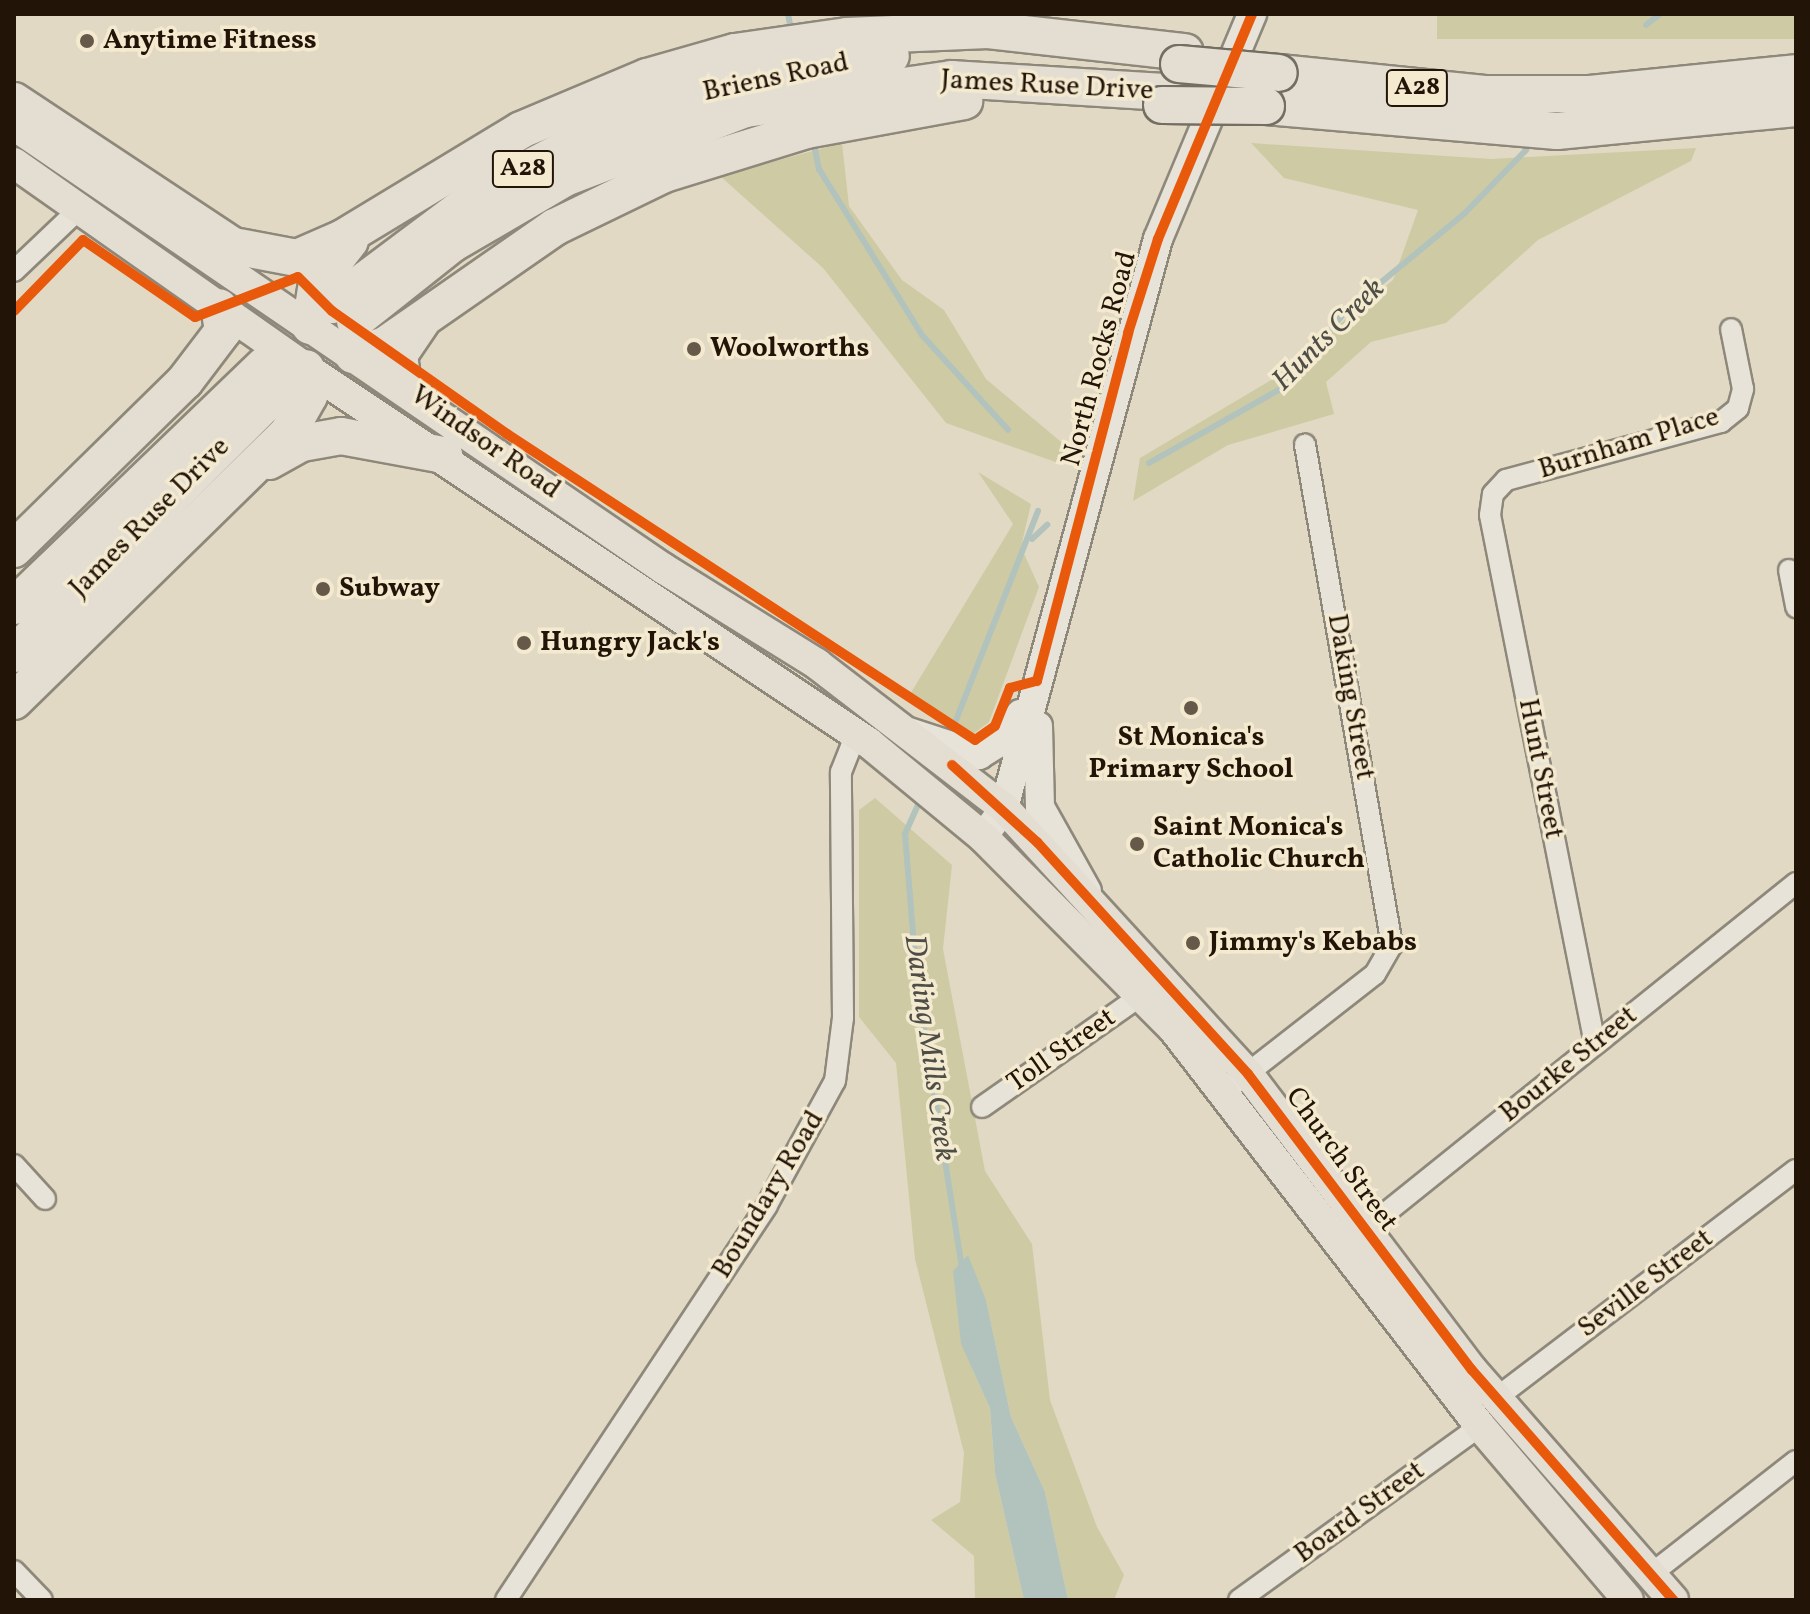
<!DOCTYPE html>
<html>
<head>
<meta charset="utf-8">
<style>
  body { margin:0 }
  #map { position:relative; width:1810px; height:1614px; overflow:hidden; background:#e1d9c4; font-family:Vollkorn,serif }
  div>[style] { position:absolute }
  [style*='--x'] { left:calc(var(--x)*1px); top:calc(var(--y)*1px); width:calc(var(--w)*1px); rotate:calc(var(--a)*1deg) }
  .green>* { inset:0; background:#cecba4; transform-origin:0 0 }
  .water>* { inset:0; background:#b1c3bc }
  .stream>* { height:6px; margin:-3px; padding:0 3px; transform-origin:3px; border-radius:3px; background:#b1c3bc }
  .roads { filter:drop-shadow(2px 0 #8e887b) drop-shadow(-2px 0 #8e887b) drop-shadow(0 2px #8e887b) drop-shadow(0 -2px #8e887b) }
  .street>* { height:20px; margin:-10px; padding:0 10px; transform-origin:10px; border-radius:10px; background:#e7e3d8 }
  .secondary>* { height:28px; margin:-14px; padding:0 14px; transform-origin:14px; border-radius:14px; background:#e7e3d8 }
  .primary>* { height:30px; margin:-15px; padding:0 15px; transform-origin:15px; border-radius:15px; background:#e4ded2 }
  .highway>* { height:36px; margin:-18px; padding:0 18px; transform-origin:18px; border-radius:18px; background:#e4ded2 }
  .bridges { filter:drop-shadow(2px 0 #746d62) drop-shadow(-2px 0 #746d62) drop-shadow(0 2px #746d62) drop-shadow(0 -2px #746d62) }
  .highway-bridge>* { height:36px; margin:-18px; padding:0 18px; transform-origin:18px; border-radius:18px; background:#e4ded2 }
  .cycleway>* { height:10px; margin:-5px; padding:0 5px; transform-origin:5px; border-radius:5px; background:#e8590c }
  .dots>* { width:22px; height:22px; translate:-50% -50%; box-sizing:border-box; border:4px solid #f4ead0; border-radius:50% }
  span { translate:-50% -50%; white-space:nowrap; text-align:center; line-height:1.15; -webkit-text-stroke:7px #f4ead0; paint-order:stroke }
  .shield-label span { padding:2px 6px; background:#f4ead0; border:2px solid; border-radius:6px; -webkit-text-stroke-width:0 }
  .shield-label { font-size:26px; color:#231408; font-weight:700 }
  .poi-label { font-size:28px; color:#231408; font-weight:700 }
  .left { translate:0 -50%; text-align:left }
  .street-label { font-size:28px; color:#231408 }
  .water-label { font-size:30px; color:#4e4e46; font-style:italic }
  .frame { position:absolute; inset:0; border:16px solid #231408; pointer-events:none }
</style>
</head>
<body>
<div id="map">
  <div class="green">
    <div style="left:1437px;top:14px;width:359px;height:25px"></div>
    <div style="clip-path:polygon(842px 143px,849px 206px,902px 280px,944px 310px,986px 379px,1066px 446px,1061px 464px,946px 423px,823px 268px,720px 176px)"></div>
    <div style="clip-path:polygon(1251px 143px,1491px 159px,1696px 148px,1691px 161px,1538px 240px,1446px 323px,1371px 342px,1326px 382px,1334px 414px,1228px 445px,1133px 501px,1140px 458px,1276px 377px,1393px 280px,1418px 210px,1284px 178px)"></div>
    <div style="clip-path:polygon(978px 472px,1031px 504px,1021px 547px,1039px 587px,989px 722px,973px 734px,909px 696px,1013px 524px)"></div>
    <div style="clip-path:polygon(875px 798px,952px 865px,943px 949px,985px 1171px,1032px 1244px,1050px 1400px,1097px 1527px,1124px 1575px,1114px 1600px,1068px 1600px,1045px 1492px,1011px 1417px,986px 1300px,961px 1343px,990px 1408px,995px 1473px,1024px 1600px,975px 1600px,974px 1556px,931px 1520px,960px 1502px,964px 1453px,915px 1259px,896px 1063px,859px 1017px,859px 810px)"></div>
  </div>
  <div class="water">
    <div style="clip-path:polygon(968px 1255px,986px 1300px,1011px 1417px,1045px 1492px,1068px 1600px,1024px 1600px,995px 1473px,990px 1408px,961px 1344px,953px 1271px)"></div>
  </div>
  <div class="stream">
    <div style="--x:788;--y:14;--w:20;--a:79"></div>
    <div style="--x:1646;--y:25;--w:18;--a:-38"></div>
    <div style="--x:813;--y:139;--w:31;--a:79"></div>
    <div style="--x:819;--y:169;--w:195;--a:58.2"></div>
    <div style="--x:922;--y:335;--w:128;--a:47.8"></div>
    <div style="--x:1149;--y:463;--w:155;--a:-29.4"></div>
    <div style="--x:1284;--y:387;--w:97;--a:-50.9"></div>
    <div style="--x:1345;--y:312;--w:156;--a:-39.5"></div>
    <div style="--x:1465;--y:213;--w:88;--a:-45.9"></div>
    <div style="--x:1032;--y:539;--w:21;--a:-43"></div>
    <div style="--x:949;--y:738;--w:244;--a:-68.6"></div>
    <div style="--x:922;--y:796;--w:42;--a:114.1"></div>
    <div style="--x:905;--y:834;--w:150;--a:85.4"></div>
    <div style="--x:917;--y:984;--w:289;--a:81"></div>
  </div>
  <div class="roads">
    <div class="street">
      <div style="--x:14;--y:271;--w:90;--a:-43.6"></div>
      <div style="--x:1789;--y:570;--w:38;--a:79"></div>
      <div style="--x:1595;--y:1044;--w:539;--a:-101.23"></div>
      <div style="--x:1490;--y:515;--w:21;--a:-82"></div>
      <div style="--x:1493;--y:494;--w:19;--a:-47"></div>
      <div style="--x:1506;--y:480;--w:223;--a:-15.1"></div>
      <div style="--x:1721;--y:422;--w:22;--a:-39"></div>
      <div style="--x:1738;--y:408;--w:20;--a:-75"></div>
      <div style="--x:1743;--y:389;--w:61;--a:-101.3"></div>
      <div style="--x:1225;--y:1091;--w:190;--a:-38"></div>
      <div style="--x:1375;--y:974;--w:34;--a:-60"></div>
      <div style="--x:1392;--y:945;--w:508;--a:-99.87"></div>
      <div style="--x:982;--y:1107;--w:195;--a:-35"></div>
      <div style="--x:14;--y:1165;--w:46;--a:47.6"></div>
      <div style="--x:1362;--y:1232;--w:557;--a:-38.8"></div>
      <div style="--x:1495;--y:1399;--w:378;--a:-37.3"></div>
      <div style="--x:14;--y:1571;--w:40;--a:46"></div>
      <div style="--x:1650;--y:1575;--w:185;--a:-38"></div>
      <div style="--x:506;--y:1600;--w:473;--a:-56.5"></div>
      <div style="--x:767;--y:1205;--w:141;--a:-61.3"></div>
      <div style="--x:835;--y:1081;--w:64;--a:-82.8"></div>
      <div style="--x:843;--y:1018;--w:246;--a:-90.5"></div>
      <div style="--x:841;--y:772;--w:41;--a:-68.5"></div>
      <div style="--x:1239;--y:1600;--w:297;--a:-35.8"></div>
    </div>
    <div class="secondary">
      <div style="--x:1038;--y:726;--w:81;--a:88.6"></div>
      <div style="--x:1040;--y:807;--w:96;--a:60.8"></div>
      <div style="--x:909;--y:732;--w:74;--a:18.2"></div>
      <div style="--x:979;--y:755;--w:36;--a:-32"></div>
      <div style="--x:1009;--y:736;--w:25;--a:-63"></div>
      <div style="--x:983;--y:837;--w:36;--a:-54"></div>
      <div style="--x:1004;--y:808;--w:589;--a:-74.86"></div>
      <div style="--x:1158;--y:239;--w:244;--a:-67.3"></div>
    </div>
    <div class="primary">
      <div style="--x:14;--y:125;--w:787;--a:34.34"></div>
      <div style="--x:664;--y:569;--w:180;--a:31.8"></div>
      <div style="--x:817;--y:664;--w:236;--a:37.6"></div>
      <div style="--x:1004;--y:808;--w:361;--a:47.5"></div>
      <div style="--x:1248;--y:1074;--w:371;--a:52.9"></div>
      <div style="--x:1472;--y:1370;--w:305;--a:48.8"></div>
      <div style="--x:14;--y:163;--w:357;--a:35.1"></div>
      <div style="--x:306;--y:368;--w:676;--a:33.67"></div>
      <div style="--x:869;--y:743;--w:148;--a:39.5"></div>
      <div style="--x:983;--y:837;--w:269;--a:45.2"></div>
      <div style="--x:1173;--y:1028;--w:503;--a:52.35"></div>
      <div style="--x:1480;--y:1426;--w:228;--a:49.6"></div>
    </div>
    <div class="highway">
      <div style="--x:1279;--y:73;--w:209;--a:5.8"></div>
      <div style="--x:1487;--y:94;--w:103;--a:0"></div>
      <div style="--x:1590;--y:94;--w:207;--a:-5.8"></div>
      <div style="--x:14;--y:101;--w:263;--a:33.5"></div>
      <div style="--x:233;--y:246;--w:65;--a:10.6"></div>
      <div style="--x:297;--y:258;--w:50;--a:-23.5"></div>
      <div style="--x:343;--y:238;--w:208;--a:-31.2"></div>
      <div style="--x:521;--y:130;--w:137;--a:-22.8"></div>
      <div style="--x:647;--y:77;--w:91;--a:-15.9"></div>
      <div style="--x:735;--y:52;--w:113;--a:-8.1"></div>
      <div style="--x:847;--y:36;--w:141;--a:-2.4"></div>
      <div style="--x:988;--y:30;--w:198;--a:6.4"></div>
      <div style="--x:1266;--y:106;--w:292;--a:4.9"></div>
      <div style="--x:1557;--y:131;--w:240;--a:-5.5"></div>
      <div style="--x:332;--y:305;--w:186;--a:-36.9"></div>
      <div style="--x:481;--y:193;--w:136;--a:-27.5"></div>
      <div style="--x:602;--y:130;--w:147;--a:-19.1"></div>
      <div style="--x:741;--y:82;--w:152;--a:-9.8"></div>
      <div style="--x:355;--y:321;--w:124;--a:-38.4"></div>
      <div style="--x:452;--y:244;--w:131;--a:-30.3"></div>
      <div style="--x:565;--y:178;--w:194;--a:-20.9"></div>
      <div style="--x:746;--y:109;--w:208;--a:-8.3"></div>
      <div style="--x:952;--y:79;--w:215;--a:3.5"></div>
      <div style="--x:310;--y:326;--w:44;--a:-80.8"></div>
      <div style="--x:317;--y:283;--w:53;--a:-51.8"></div>
      <div style="--x:353;--y:355;--w:34;--a:-17"></div>
      <div style="--x:385;--y:345;--w:207;--a:-34.8"></div>
      <div style="--x:555;--y:227;--w:121;--a:-25.9"></div>
      <div style="--x:664;--y:174;--w:149;--a:-17.2"></div>
      <div style="--x:806;--y:130;--w:161;--a:-10.4"></div>
      <div style="--x:417;--y:396;--w:23;--a:-130"></div>
      <div style="--x:402;--y:378;--w:23;--a:-97"></div>
      <div style="--x:399;--y:355;--w:40;--a:-56"></div>
      <div style="--x:269;--y:461;--w:38;--a:-29"></div>
      <div style="--x:302;--y:443;--w:40;--a:-10"></div>
      <div style="--x:341;--y:436;--w:105;--a:10.5"></div>
      <div style="--x:14;--y:549;--w:240;--a:-44.5"></div>
      <div style="--x:185;--y:381;--w:63;--a:-52.8"></div>
      <div style="--x:223;--y:331;--w:24;--a:-99"></div>
      <div style="--x:14;--y:606;--w:347;--a:-43.9"></div>
      <div style="--x:14;--y:654;--w:385;--a:-44.9"></div>
      <div style="--x:14;--y:701;--w:383;--a:-44.4"></div>
      <div style="--x:288;--y:433;--w:43;--a:-60.4"></div>
      <div style="--x:309;--y:396;--w:28;--a:-96"></div>
    </div>
  </div>
  <div class="bridges">
    <div class="highway-bridge">
      <div style="--x:1179;--y:64;--w:100;--a:5.1"></div>
      <div style="--x:1162;--y:105;--w:104;--a:0.6"></div>
    </div>
  </div>
  <div class="cycleway">
    <div style="--x:14;--y:311;--w:99;--a:-45.8"></div>
    <div style="--x:83;--y:240;--w:136;--a:34.5"></div>
    <div style="--x:195;--y:317;--w:110;--a:-21.2"></div>
    <div style="--x:298;--y:277;--w:48;--a:45"></div>
    <div style="--x:332;--y:311;--w:214;--a:35.1"></div>
    <div style="--x:507;--y:434;--w:559;--a:33.18"></div>
    <div style="--x:975;--y:740;--w:24;--a:-35"></div>
    <div style="--x:995;--y:726;--w:41;--a:-68.5"></div>
    <div style="--x:1010;--y:688;--w:28;--a:-15"></div>
    <div style="--x:1037;--y:681;--w:360;--a:-75.3"></div>
    <div style="--x:1128;--y:333;--w:99;--a:-72.3"></div>
    <div style="--x:1158;--y:239;--w:244;--a:-67.3"></div>
    <div style="--x:952;--y:765;--w:115;--a:42.2"></div>
    <div style="--x:1037;--y:842;--w:314;--a:47.7"></div>
    <div style="--x:1248;--y:1074;--w:371;--a:52.9"></div>
    <div style="--x:1472;--y:1370;--w:305;--a:48.8"></div>
  </div>
  <div class="dots">
    <div style="left:87px;top:41px;background:#66594a"></div>
    <div style="left:694px;top:349px;background:#66594a"></div>
    <div style="left:323px;top:589px;background:#66594a"></div>
    <div style="left:524px;top:643px;background:#66594a"></div>
    <div style="left:1191px;top:708px;background:#66594a"></div>
    <div style="left:1137px;top:844px;background:#66594a"></div>
    <div style="left:1193px;top:943px;background:#66594a"></div>
  </div>
  <div class="shield-label">
    <span style="left:1417px;top:88px">A28</span>
    <span style="left:523px;top:169px">A28</span>
  </div>
  <div class="poi-label">
    <span class="left" style="left:103px;top:41px">Anytime Fitness</span>
    <span class="left" style="left:710px;top:349px">Woolworths</span>
    <span class="left" style="left:339px;top:589px">Subway</span>
    <span class="left" style="left:540px;top:643px">Hungry Jack's</span>
    <span style="left:1191px;top:754px">St Monica's<br>Primary School</span>
    <span class="left" style="left:1153px;top:844px">Saint Monica's<br>Catholic Church</span>
    <span class="left" style="left:1209px;top:943px">Jimmy's Kebabs</span>
  </div>
  <div class="street-label">
    <span style="left:776px;top:78px;rotate:-12deg">Briens Road</span>
    <span style="left:1047px;top:86px;rotate:3deg">James Ruse Drive</span>
    <span style="left:1100px;top:359px;rotate:-75deg">North Rocks Road</span>
    <span style="left:485px;top:443px;rotate:35deg">Windsor Road</span>
    <span style="left:1629px;top:444px;rotate:-17deg">Burnham Place</span>
    <span style="left:150px;top:518px;rotate:-45deg">James Ruse Drive</span>
    <span style="left:1350px;top:697px;rotate:80deg">Daking Street</span>
    <span style="left:1540px;top:769px;rotate:79deg">Hunt Street</span>
    <span style="left:1062px;top:1051px;rotate:-35deg">Toll Street</span>
    <span style="left:1569px;top:1065px;rotate:-39deg">Bourke Street</span>
    <span style="left:1341px;top:1160px;rotate:54deg">Church Street</span>
    <span style="left:769px;top:1195px;rotate:-59deg">Boundary Road</span>
    <span style="left:1646px;top:1284px;rotate:-37deg">Seville Street</span>
    <span style="left:1360px;top:1513px;rotate:-36deg">Board Street</span>
  </div>
  <div class="water-label">
    <span style="left:1329px;top:335px;rotate:-45deg">Hunts Creek</span>
    <span style="left:929px;top:1048px;rotate:82deg">Darling Mills Creek</span>
  </div>
  <div class="frame"></div>
</div>
</body>
</html>
